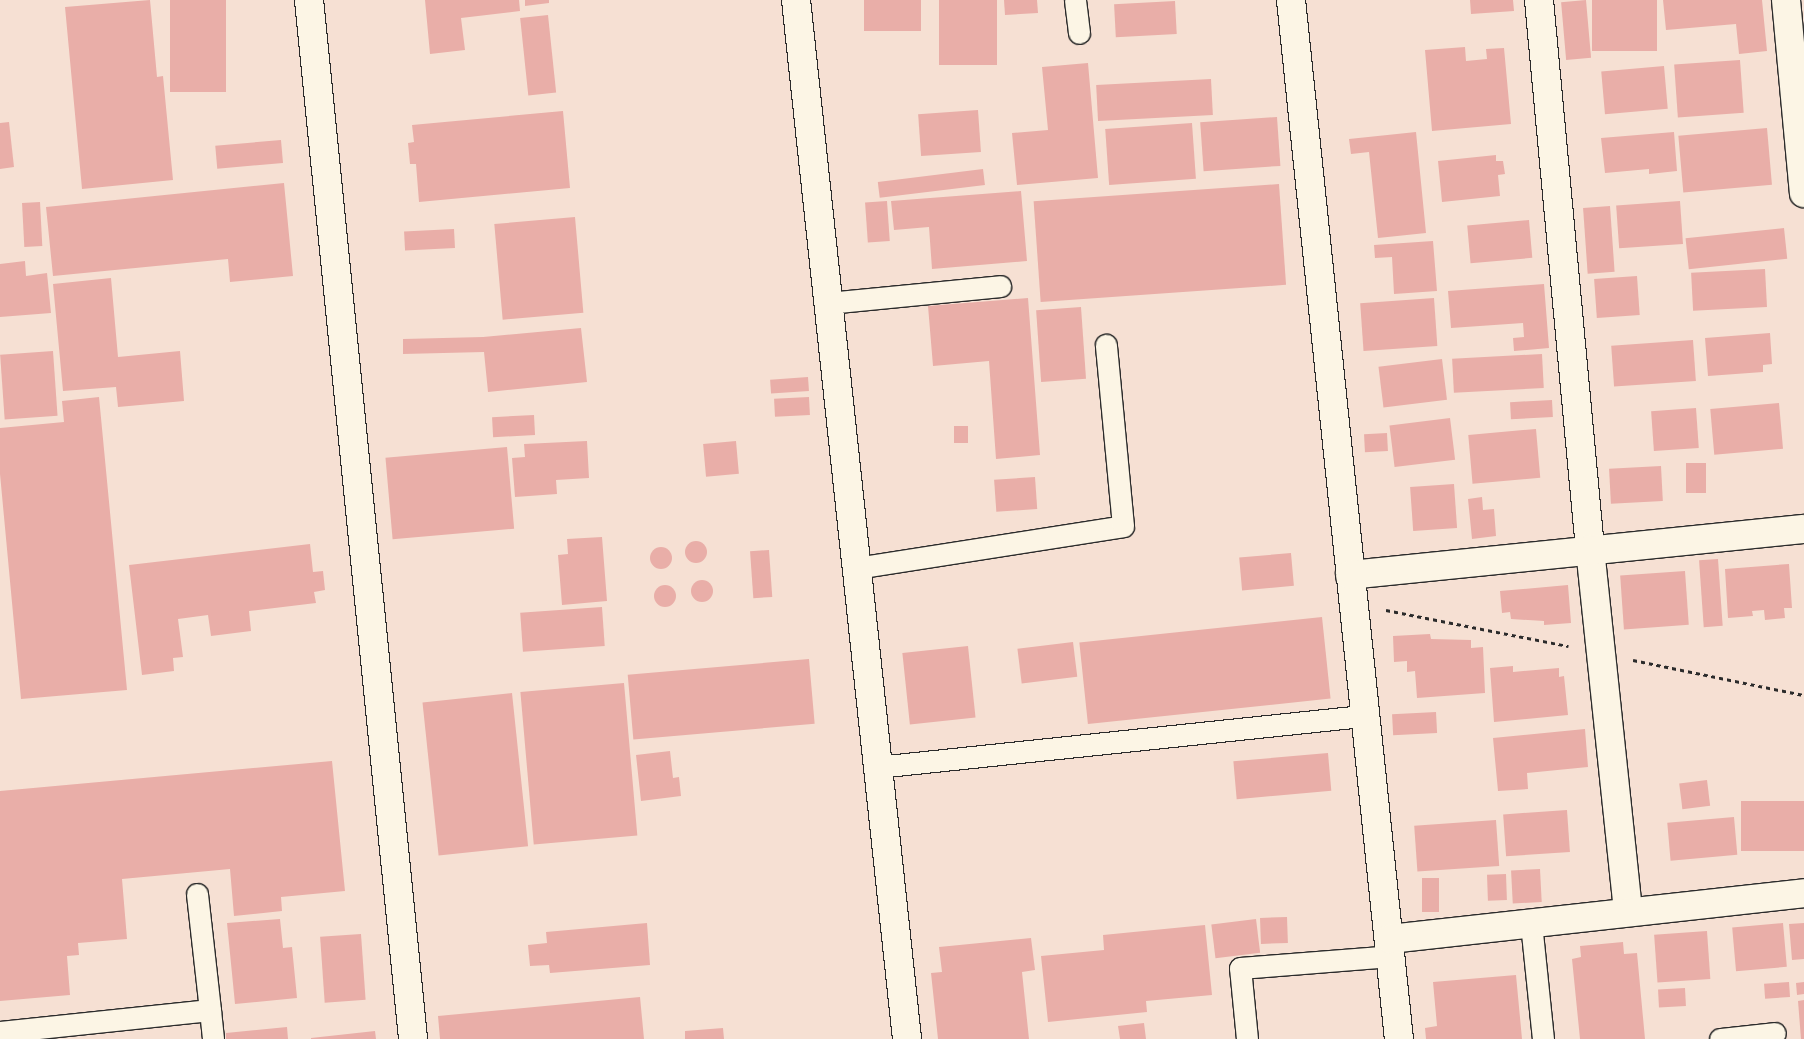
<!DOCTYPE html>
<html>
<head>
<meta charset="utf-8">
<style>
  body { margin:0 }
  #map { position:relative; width:1804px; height:1039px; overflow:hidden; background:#f6e0d3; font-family:"Shantell Sans",sans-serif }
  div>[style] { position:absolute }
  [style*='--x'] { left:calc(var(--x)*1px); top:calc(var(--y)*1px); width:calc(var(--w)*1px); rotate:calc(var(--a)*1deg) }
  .building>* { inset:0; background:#e9aea8; transform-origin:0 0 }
  .round { border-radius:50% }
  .path>* { height:3px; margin-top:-1.5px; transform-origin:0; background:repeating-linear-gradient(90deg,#2b2b2b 0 4px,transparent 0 8px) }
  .roads { filter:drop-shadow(1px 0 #2b2b2b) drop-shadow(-1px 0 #2b2b2b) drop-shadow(0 1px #2b2b2b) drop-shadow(0 -1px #2b2b2b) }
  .service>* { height:21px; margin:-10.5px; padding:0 10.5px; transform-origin:10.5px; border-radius:10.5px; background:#fcf5e5 }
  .minor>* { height:28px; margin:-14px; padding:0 14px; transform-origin:14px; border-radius:14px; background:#fcf5e5 }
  span { translate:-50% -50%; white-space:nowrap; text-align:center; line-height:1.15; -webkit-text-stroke:5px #fcf5e5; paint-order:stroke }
</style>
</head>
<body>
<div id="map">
  <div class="building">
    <div style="clip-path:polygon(150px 0,157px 77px,163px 76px,173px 180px,82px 189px,65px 7px)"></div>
    <div style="left:170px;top:0;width:56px;height:92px"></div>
    <div style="clip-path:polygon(425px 0,519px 0,520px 11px,461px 18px,465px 50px,430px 54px)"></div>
    <div style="clip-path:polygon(525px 0,549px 0,549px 3px,525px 6px)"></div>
    <div style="left:864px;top:0;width:57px;height:31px"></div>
    <div style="left:939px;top:0;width:58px;height:65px"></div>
    <div style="clip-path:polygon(1004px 0,1037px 0,1038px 13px,1005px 15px)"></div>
    <div style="clip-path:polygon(1470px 0,1513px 0,1514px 11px,1471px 14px)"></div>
    <div style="left:1586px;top:0;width:58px;height:25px;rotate:85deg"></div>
    <div style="left:1592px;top:0;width:65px;height:51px"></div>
    <div style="clip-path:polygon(1663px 0,1762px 0,1767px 51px,1739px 54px,1736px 24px,1666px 30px)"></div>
    <div style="left:1175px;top:1px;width:33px;height:61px;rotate:87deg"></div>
    <div style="left:548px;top:15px;width:78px;height:28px;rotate:84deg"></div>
    <div style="clip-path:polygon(1465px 47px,1466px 61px,1487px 59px,1486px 49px,1504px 48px,1511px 124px,1432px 131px,1425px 50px)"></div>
    <div style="left:1740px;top:60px;width:53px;height:66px;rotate:86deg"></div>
    <div style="clip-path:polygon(1088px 63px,1098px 178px,1017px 185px,1012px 133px,1048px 130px,1042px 67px)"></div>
    <div style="left:1664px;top:66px;width:43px;height:63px;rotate:85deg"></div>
    <div style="left:1211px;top:79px;width:36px;height:115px;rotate:87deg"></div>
    <div style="left:978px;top:110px;width:42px;height:60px;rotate:86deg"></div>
    <div style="clip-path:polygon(563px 111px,570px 188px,419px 202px,416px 164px,410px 164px,408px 143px,414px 142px,412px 125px)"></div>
    <div style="left:1277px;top:117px;width:49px;height:77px;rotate:86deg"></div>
    <div style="clip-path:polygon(9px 122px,14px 167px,0 169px,0 123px)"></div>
    <div style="left:1192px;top:123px;width:56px;height:87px;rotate:86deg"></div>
    <div style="left:1767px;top:128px;width:57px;height:89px;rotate:85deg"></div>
    <div style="clip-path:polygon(1416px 132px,1426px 233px,1378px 238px,1369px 152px,1351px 154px,1349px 139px)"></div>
    <div style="clip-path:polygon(1674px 132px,1677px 171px,1649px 174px,1649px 169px,1605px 173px,1601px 138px)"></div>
    <div style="left:281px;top:140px;width:23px;height:66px;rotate:85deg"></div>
    <div style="clip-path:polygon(1496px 155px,1496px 161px,1503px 161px,1505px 174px,1498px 175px,1500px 196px,1442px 202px,1438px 161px)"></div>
    <div style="left:983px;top:169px;width:16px;height:106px;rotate:83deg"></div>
    <div style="clip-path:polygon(284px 183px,293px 276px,230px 282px,228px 259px,53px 276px,46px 207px)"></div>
    <div style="left:1279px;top:184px;width:101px;height:246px;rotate:86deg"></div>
    <div style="clip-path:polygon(1021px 191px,1027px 261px,932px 269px,929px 227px,894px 230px,891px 201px)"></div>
    <div style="left:887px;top:201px;width:40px;height:22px;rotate:86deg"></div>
    <div style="left:1680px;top:201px;width:43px;height:64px;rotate:86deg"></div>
    <div style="left:40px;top:202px;width:44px;height:18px;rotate:87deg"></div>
    <div style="left:1610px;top:206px;width:66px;height:27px;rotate:86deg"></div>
    <div style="left:575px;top:217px;width:96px;height:81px;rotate:85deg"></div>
    <div style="left:1529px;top:220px;width:38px;height:62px;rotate:85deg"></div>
    <div style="left:1784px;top:228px;width:31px;height:99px;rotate:84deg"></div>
    <div style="left:454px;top:229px;width:19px;height:50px;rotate:87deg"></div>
    <div style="clip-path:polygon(1433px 241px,1437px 291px,1394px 294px,1392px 257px,1375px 258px,1374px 245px)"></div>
    <div style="clip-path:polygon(25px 261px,26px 276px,47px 273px,51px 313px,0 317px,0 264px)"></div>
    <div style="left:1765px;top:269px;width:38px;height:74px;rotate:87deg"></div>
    <div style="left:1637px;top:276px;width:39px;height:43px;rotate:86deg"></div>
    <div style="clip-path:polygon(111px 278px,118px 357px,180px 351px,184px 401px,118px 407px,116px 387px,63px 391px,53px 284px)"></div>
    <div style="clip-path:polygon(1544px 284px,1549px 348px,1514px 351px,1513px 338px,1524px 337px,1523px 323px,1451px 328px,1448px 291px)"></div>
    <div style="clip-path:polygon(1028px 298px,1040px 455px,996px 459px,989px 361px,933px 366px,928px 306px)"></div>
    <div style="left:1434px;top:298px;width:48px;height:74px;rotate:86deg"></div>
    <div style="left:1081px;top:307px;width:72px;height:45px;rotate:86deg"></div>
    <div style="clip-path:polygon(581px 328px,587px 382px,488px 392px,484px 352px,403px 354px,403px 339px,483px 337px)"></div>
    <div style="clip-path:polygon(1770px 333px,1772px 364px,1763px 365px,1763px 372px,1708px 376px,1705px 338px)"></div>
    <div style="left:1693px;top:340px;width:41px;height:82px;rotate:86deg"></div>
    <div style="left:53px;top:351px;width:65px;height:53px;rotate:86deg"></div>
    <div style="left:1542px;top:354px;width:34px;height:90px;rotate:87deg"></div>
    <div style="left:1442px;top:359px;width:41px;height:64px;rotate:83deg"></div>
    <div style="left:808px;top:377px;width:14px;height:38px;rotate:86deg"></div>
    <div style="clip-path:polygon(99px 397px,127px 690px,21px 699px,0 474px,0 428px,64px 422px,62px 401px)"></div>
    <div style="left:809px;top:397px;width:18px;height:35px;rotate:87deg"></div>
    <div style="left:1552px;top:400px;width:17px;height:42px;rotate:87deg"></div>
    <div style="left:1779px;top:403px;width:46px;height:69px;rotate:85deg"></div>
    <div style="left:1696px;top:408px;width:40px;height:45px;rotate:86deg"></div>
    <div style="left:534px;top:415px;width:20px;height:42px;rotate:87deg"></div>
    <div style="left:1450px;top:418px;width:42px;height:61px;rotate:83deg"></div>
    <div style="left:968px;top:426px;width:17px;height:14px;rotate:90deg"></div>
    <div style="left:1536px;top:429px;width:49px;height:68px;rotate:85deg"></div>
    <div style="left:1387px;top:433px;width:18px;height:23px;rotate:87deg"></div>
    <div style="clip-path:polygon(587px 441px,589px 478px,556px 480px,557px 494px,515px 497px,512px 458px,525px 457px,524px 444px)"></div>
    <div style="left:736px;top:441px;width:33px;height:33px;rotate:85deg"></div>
    <div style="left:507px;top:447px;width:82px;height:122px;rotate:85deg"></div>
    <div style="left:1686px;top:463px;width:20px;height:30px"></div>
    <div style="left:1661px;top:466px;width:35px;height:52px;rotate:87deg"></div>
    <div style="left:1035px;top:477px;width:32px;height:41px;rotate:86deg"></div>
    <div style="left:1454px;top:484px;width:44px;height:44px;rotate:86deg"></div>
    <div style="clip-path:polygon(1482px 497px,1483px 510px,1494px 509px,1496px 536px,1472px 539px,1468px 499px)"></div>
    <div style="clip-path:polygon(602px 537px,607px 601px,562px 605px,558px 555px,568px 554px,567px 539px)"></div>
    <div class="round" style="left:685px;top:541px;width:22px;height:22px"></div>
    <div style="clip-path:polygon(310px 544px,313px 572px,323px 571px,325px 590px,314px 592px,316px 603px,249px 611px,251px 631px,211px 636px,208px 615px,178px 619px,183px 657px,173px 658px,174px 671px,142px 675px,129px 565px)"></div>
    <div class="round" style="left:650px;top:547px;width:22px;height:22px"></div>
    <div style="left:769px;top:550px;width:47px;height:19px;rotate:86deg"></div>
    <div style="left:1291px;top:553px;width:33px;height:52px;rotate:85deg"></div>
    <div style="left:1718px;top:559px;width:67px;height:19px;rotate:86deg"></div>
    <div style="clip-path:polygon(1789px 564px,1792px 608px,1784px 608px,1785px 618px,1765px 620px,1764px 610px,1752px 611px,1753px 616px,1728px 618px,1725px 569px)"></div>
    <div style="left:1685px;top:571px;width:54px;height:65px;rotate:86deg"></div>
    <div class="round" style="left:691px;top:580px;width:22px;height:22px"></div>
    <div style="clip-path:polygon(1568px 585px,1571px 623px,1544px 625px,1544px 621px,1511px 619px,1510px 612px,1502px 613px,1500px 591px)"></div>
    <div class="round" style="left:654px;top:585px;width:22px;height:22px"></div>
    <div style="left:602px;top:607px;width:39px;height:82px;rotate:86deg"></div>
    <div style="left:1322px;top:617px;width:82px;height:244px;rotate:84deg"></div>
    <div style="clip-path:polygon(1430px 634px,1431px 639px,1471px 640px,1471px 648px,1483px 647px,1485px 693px,1417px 698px,1415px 671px,1407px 672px,1407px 661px,1394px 662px,1393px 636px)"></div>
    <div style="left:1073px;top:642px;width:35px;height:56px;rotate:83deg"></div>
    <div style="left:968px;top:646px;width:72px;height:66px;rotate:84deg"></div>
    <div style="left:809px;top:659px;width:65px;height:182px;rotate:85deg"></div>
    <div style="clip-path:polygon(1513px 666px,1513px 672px,1559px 668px,1559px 677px,1564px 676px,1568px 715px,1494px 722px,1490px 668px)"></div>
    <div style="left:624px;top:683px;width:153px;height:104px;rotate:85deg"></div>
    <div style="left:512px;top:693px;width:154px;height:90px;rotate:84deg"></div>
    <div style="left:1436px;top:712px;width:21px;height:44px;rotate:87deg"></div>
    <div style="clip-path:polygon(1585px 729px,1588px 767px,1527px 773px,1528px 789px,1498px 791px,1493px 738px)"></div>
    <div style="clip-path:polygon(670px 751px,673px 778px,679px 777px,681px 796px,641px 801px,636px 755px)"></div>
    <div style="left:1328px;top:753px;width:38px;height:95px;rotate:85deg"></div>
    <div style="clip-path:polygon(332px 761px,345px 891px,281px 897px,282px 911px,234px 916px,230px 869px,122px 879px,127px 939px,78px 943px,79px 955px,67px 956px,70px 995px,0 1001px,0 791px)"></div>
    <div style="left:1707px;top:780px;width:26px;height:28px;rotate:83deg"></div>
    <div style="left:1804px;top:801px;width:50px;height:63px;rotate:90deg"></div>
    <div style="left:1567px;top:810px;width:42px;height:64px;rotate:86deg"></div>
    <div style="left:1734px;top:817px;width:38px;height:67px;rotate:85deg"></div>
    <div style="left:1496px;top:820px;width:46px;height:82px;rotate:86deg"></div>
    <div style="left:1540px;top:869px;width:33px;height:29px;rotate:87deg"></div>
    <div style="left:1506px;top:874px;width:26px;height:19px;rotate:88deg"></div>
    <div style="left:1422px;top:878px;width:17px;height:34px"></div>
    <div style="left:1287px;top:917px;width:26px;height:27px;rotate:88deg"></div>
    <div style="clip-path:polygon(280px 919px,283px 948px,292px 947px,297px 998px,235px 1004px,227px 923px)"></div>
    <div style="left:1256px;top:919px;width:34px;height:45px;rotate:83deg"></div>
    <div style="clip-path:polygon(647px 923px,650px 965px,550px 973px,549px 965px,530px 966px,528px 945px,547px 943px,546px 932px)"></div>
    <div style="left:1783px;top:923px;width:44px;height:51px;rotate:85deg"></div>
    <div style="clip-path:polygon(1804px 923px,1804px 959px,1792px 960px,1789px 924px)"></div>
    <div style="clip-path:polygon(1205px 925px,1212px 995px,1146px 1001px,1147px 1012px,1048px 1022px,1041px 956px,1104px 950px,1103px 935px)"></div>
    <div style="left:1707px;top:931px;width:48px;height:53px;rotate:86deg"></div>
    <div style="left:361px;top:934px;width:66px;height:41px;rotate:86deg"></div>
    <div style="clip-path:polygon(1031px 938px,1035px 970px,1022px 972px,1029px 1039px,938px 1039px,931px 973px,942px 972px,939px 947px)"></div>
    <div style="clip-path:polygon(1623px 942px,1624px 954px,1637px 953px,1645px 1039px,1580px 1039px,1572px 959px,1581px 957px,1580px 946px)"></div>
    <div style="clip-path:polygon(1516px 975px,1522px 1039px,1426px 1039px,1425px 1028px,1437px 1026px,1433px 982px)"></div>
    <div style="left:1789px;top:982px;width:15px;height:25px;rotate:86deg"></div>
    <div style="clip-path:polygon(1804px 982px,1804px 994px,1797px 995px,1796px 983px)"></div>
    <div style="left:1685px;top:988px;width:18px;height:27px;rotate:87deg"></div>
    <div style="clip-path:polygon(640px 997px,644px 1039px,440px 1039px,438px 1016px)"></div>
    <div style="clip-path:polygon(1804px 1000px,1804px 1039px,1801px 1039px,1798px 1001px)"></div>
    <div style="clip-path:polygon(1144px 1023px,1146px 1039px,1120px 1039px,1118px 1026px)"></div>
    <div style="clip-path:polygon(287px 1027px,288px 1039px,226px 1039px,226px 1033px)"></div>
    <div style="clip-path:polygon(723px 1028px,724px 1039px,685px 1039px,685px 1031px)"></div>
    <div style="clip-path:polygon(375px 1031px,376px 1039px,311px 1039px,311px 1038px)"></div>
  </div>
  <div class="path">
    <div style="--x:1386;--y:610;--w:186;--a:11.2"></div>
    <div style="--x:1633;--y:660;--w:175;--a:11.6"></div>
  </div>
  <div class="roads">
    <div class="service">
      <div style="--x:1075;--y:0;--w:33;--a:83"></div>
      <div style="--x:828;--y:303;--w:173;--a:-5.6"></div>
      <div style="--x:856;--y:568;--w:270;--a:-8.9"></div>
      <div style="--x:1123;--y:526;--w:182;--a:-95.4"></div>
      <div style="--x:877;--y:767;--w:492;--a:-6"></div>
      <div style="--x:197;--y:894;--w:117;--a:83.6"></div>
      <div style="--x:1531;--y:923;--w:117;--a:84.1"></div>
      <div style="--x:0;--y:1032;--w:211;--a:-6"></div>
      <div style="--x:210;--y:1010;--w:29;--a:84"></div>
      <div style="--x:1247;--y:1039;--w:71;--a:-95.6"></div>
      <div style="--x:1240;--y:968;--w:151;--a:-4.5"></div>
      <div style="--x:1720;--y:1039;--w:55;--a:-6.2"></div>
    </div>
    <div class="minor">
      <div style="--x:309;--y:0;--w:1044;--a:84.28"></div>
      <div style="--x:796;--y:0;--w:1045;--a:83.9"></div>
      <div style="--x:1291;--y:0;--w:1045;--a:84.07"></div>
      <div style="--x:1539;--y:0;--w:551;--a:84.69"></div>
      <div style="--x:1590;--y:549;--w:364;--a:84"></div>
      <div style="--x:1786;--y:0;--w:194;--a:84.7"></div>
      <div style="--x:1350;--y:575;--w:456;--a:-5.8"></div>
      <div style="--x:1390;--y:939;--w:417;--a:-6.3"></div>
    </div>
  </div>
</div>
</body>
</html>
